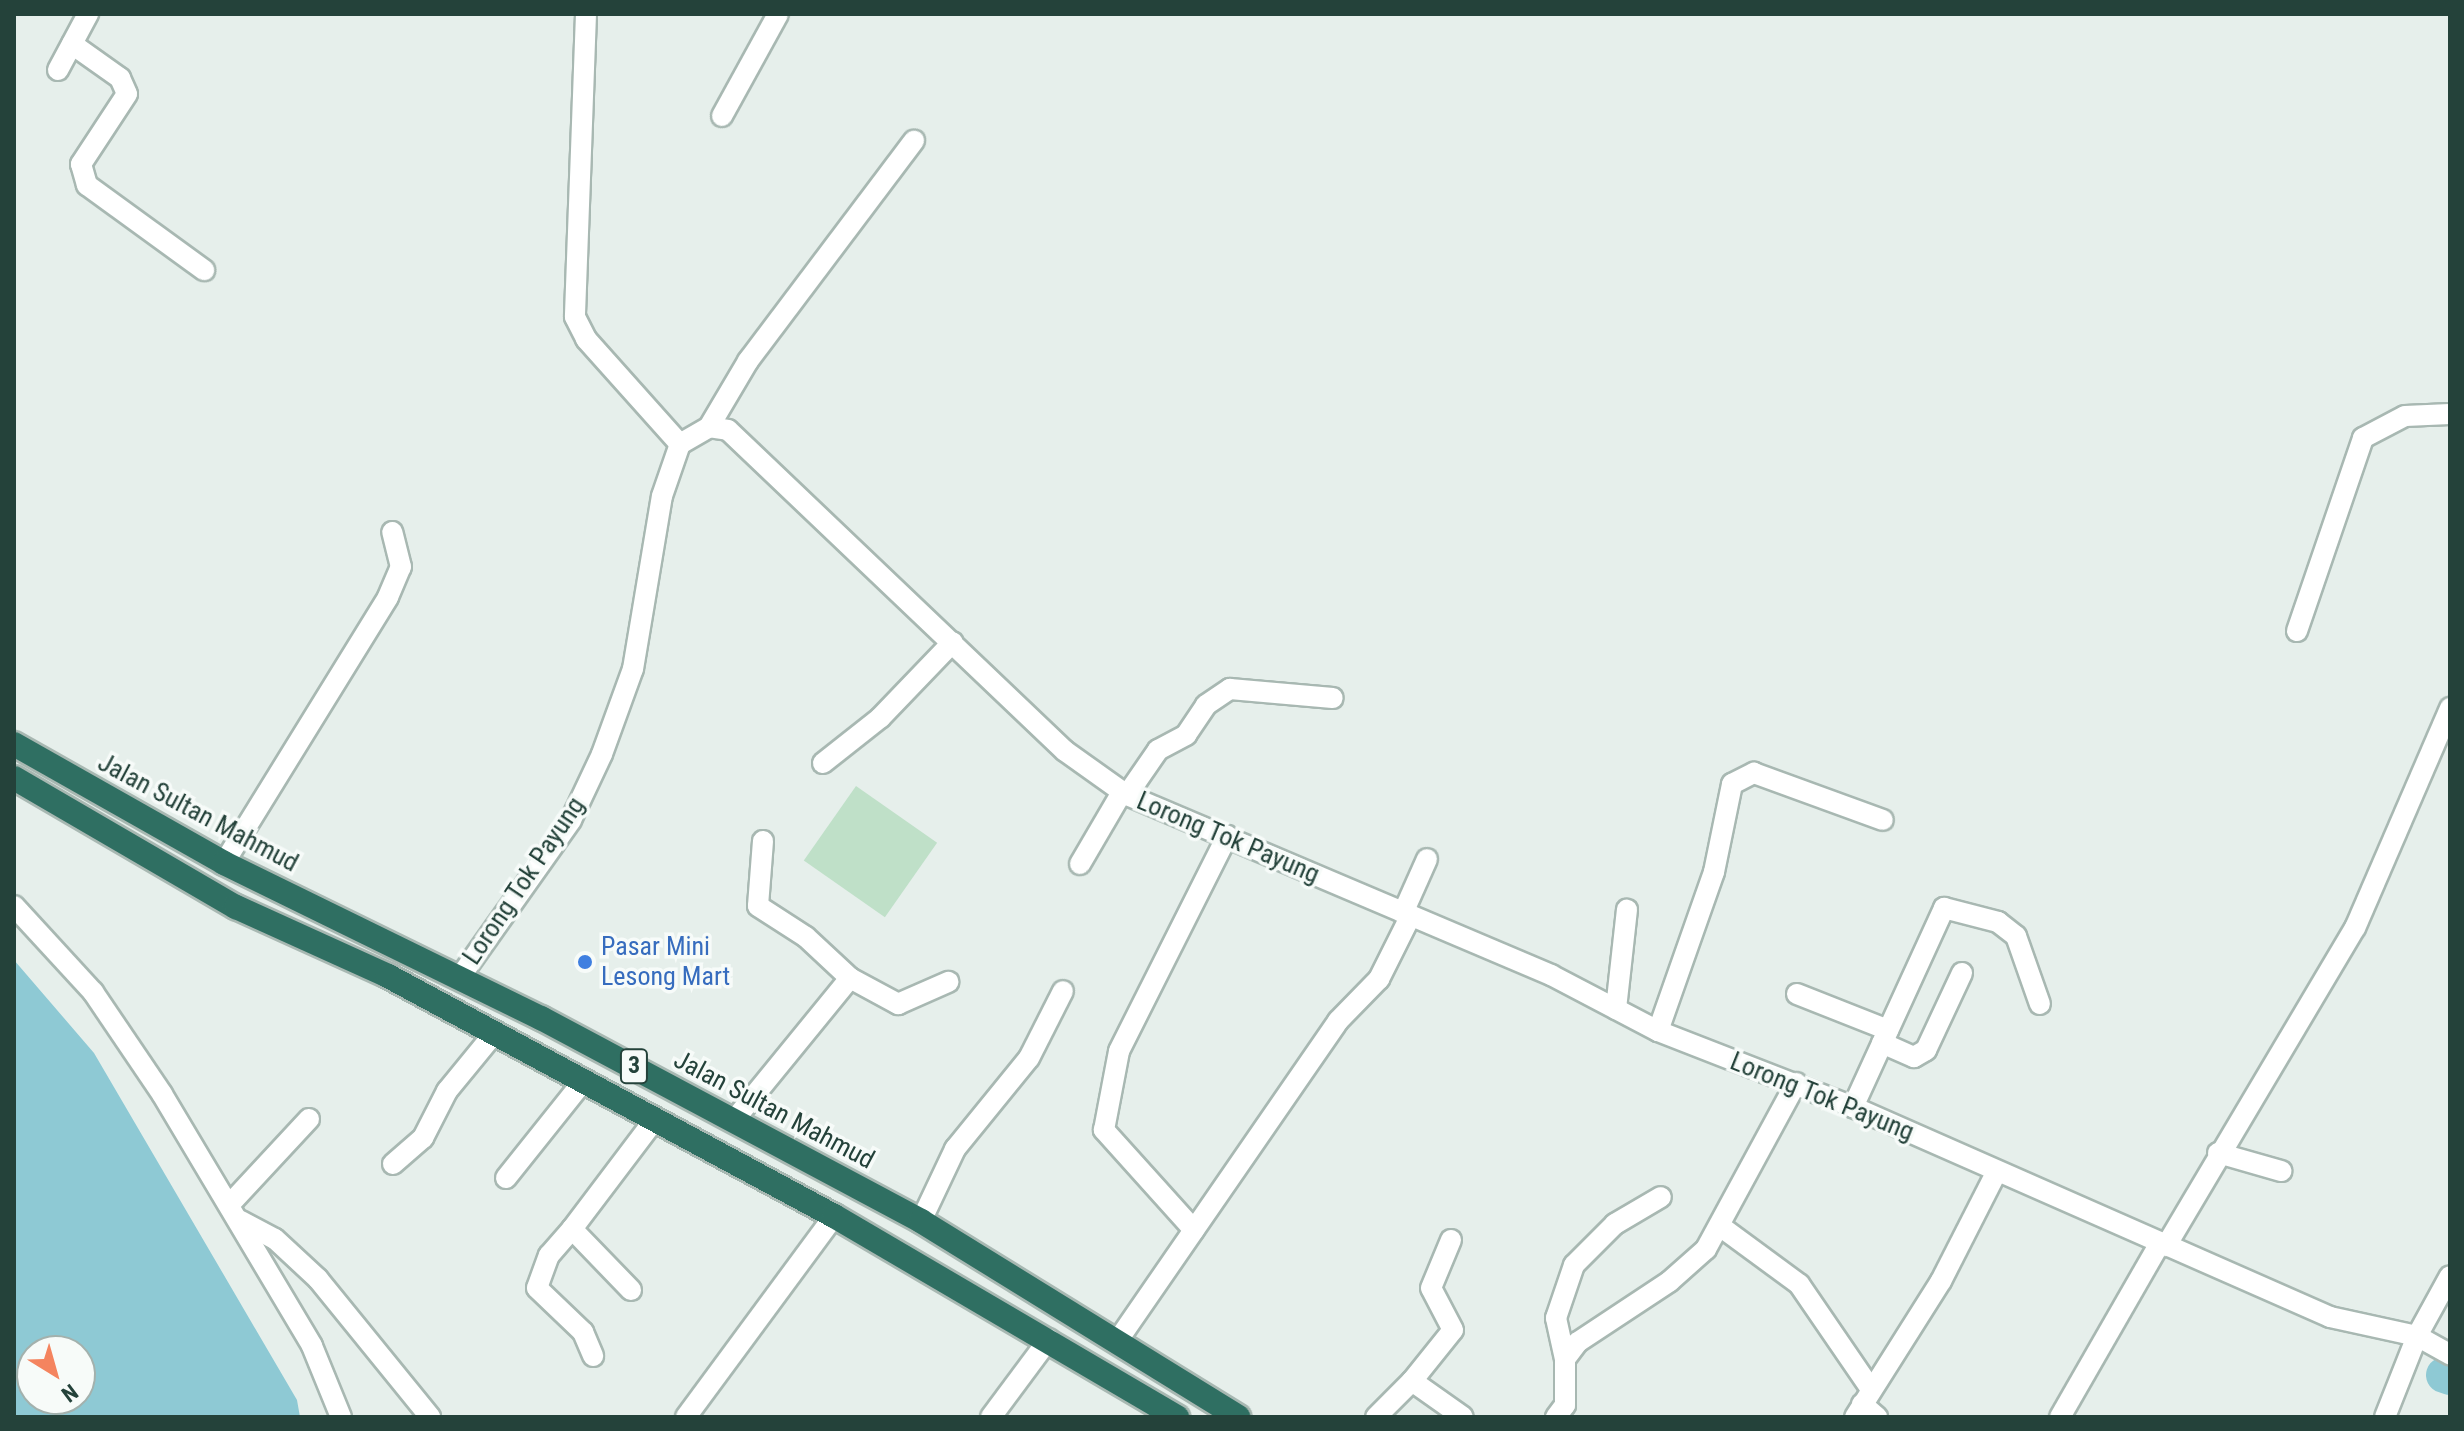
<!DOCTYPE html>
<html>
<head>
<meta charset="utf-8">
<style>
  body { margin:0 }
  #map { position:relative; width:2464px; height:1431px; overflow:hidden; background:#e6efeb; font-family:"Roboto Condensed",sans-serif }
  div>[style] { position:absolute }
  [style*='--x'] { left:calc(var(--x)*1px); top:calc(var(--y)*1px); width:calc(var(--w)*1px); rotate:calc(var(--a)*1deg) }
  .green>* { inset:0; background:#bfe0c8; transform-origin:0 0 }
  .water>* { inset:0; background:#8ec9d4 }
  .river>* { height:36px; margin:-18px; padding:0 18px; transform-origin:18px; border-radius:18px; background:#8ec9d4 }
  .roads { filter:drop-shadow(2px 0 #a8b8b2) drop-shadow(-2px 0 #a8b8b2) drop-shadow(0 2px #a8b8b2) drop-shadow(0 -2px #a8b8b2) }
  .minor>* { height:20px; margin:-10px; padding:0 10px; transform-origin:10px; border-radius:10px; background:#fff }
  .highway>* { height:24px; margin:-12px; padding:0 12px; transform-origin:12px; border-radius:12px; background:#2f6f62 }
  .dots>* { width:22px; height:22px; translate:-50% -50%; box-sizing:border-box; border:4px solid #f7fbf9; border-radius:50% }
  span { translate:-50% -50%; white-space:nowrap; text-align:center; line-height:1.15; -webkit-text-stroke:7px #f7fbf9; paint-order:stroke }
  .shield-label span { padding:2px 6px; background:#f7fbf9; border:2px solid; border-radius:6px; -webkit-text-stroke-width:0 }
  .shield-label { font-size:24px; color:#24423a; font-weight:700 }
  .street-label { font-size:26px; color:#24423a }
  .shop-label { font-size:26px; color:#366cbe }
  .left { translate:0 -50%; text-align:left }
  .frame { position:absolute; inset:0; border:16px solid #24423a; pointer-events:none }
  .north { position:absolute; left:16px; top:1335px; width:80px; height:80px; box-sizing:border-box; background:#f7fbf9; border:2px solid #a3b1ad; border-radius:50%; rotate:143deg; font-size:22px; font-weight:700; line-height:32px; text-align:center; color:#24423a }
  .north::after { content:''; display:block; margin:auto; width:28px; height:36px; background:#f4845f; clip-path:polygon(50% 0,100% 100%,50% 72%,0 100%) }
</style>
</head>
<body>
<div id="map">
  <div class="green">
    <div style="left:856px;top:786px;width:99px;height:91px;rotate:35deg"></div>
  </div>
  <div class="water">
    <div style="clip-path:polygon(evenodd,14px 960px,94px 1053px,297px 1400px,300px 1417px,14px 1417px,14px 960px,32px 1351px,80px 1351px,80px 1399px,32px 1399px,32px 1351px)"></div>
  </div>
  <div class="river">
    <div style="--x:2444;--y:1375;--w:6;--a:18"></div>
  </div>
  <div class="roads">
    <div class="minor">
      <div style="--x:586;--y:14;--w:303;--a:92.1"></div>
      <div style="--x:575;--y:317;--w:25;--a:63"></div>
      <div style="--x:586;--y:339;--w:141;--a:48.2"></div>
      <div style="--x:72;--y:44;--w:59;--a:35.3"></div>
      <div style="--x:120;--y:78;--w:17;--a:66"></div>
      <div style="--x:127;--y:94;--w:84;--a:123.3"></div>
      <div style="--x:81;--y:164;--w:22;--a:74"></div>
      <div style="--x:87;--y:185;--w:145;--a:36"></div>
      <div style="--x:58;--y:70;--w:64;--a:-61.8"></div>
      <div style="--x:722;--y:116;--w:116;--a:-61.2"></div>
      <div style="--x:709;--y:427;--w:77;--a:-59.4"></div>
      <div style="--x:748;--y:361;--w:276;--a:-53"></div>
      <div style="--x:2297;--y:631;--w:204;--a:-71.1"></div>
      <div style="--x:2363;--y:438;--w:47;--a:-27.6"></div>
      <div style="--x:2405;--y:416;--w:45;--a:-2.5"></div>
      <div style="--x:823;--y:763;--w:73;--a:-38.3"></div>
      <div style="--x:880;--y:718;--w:105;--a:-46.2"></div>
      <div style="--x:1127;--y:795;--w:55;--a:-55.4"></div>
      <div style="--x:1158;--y:750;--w:32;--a:-28"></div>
      <div style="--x:1186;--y:735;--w:36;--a:-56"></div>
      <div style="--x:1206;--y:705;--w:29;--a:-34"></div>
      <div style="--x:1230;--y:689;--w:103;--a:5"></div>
      <div style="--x:763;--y:841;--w:65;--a:94.4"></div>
      <div style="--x:758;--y:906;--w:57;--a:32.9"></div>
      <div style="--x:806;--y:937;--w:60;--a:43"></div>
      <div style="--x:224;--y:863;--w:312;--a:-58.3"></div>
      <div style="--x:388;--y:597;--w:33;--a:-67"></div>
      <div style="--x:401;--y:567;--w:36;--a:-104"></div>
      <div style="--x:1080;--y:864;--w:83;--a:-59.7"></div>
      <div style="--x:14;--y:906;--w:117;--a:47.4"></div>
      <div style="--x:93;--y:992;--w:123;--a:55.9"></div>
      <div style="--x:162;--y:1094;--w:293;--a:59.2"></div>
      <div style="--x:312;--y:1346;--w:77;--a:67.8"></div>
      <div style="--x:1403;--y:913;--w:59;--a:-66"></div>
      <div style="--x:460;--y:977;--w:192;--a:-54.7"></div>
      <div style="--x:571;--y:820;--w:73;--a:-64.8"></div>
      <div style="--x:602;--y:754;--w:90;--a:-70"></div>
      <div style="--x:633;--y:669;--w:175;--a:-80.5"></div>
      <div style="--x:662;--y:496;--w:55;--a:-70.9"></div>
      <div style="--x:680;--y:444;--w:34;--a:-30"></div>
      <div style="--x:709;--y:427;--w:19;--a:9"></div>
      <div style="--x:728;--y:430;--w:465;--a:43.6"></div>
      <div style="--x:1065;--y:751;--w:76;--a:35.4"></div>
      <div style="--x:1127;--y:795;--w:461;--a:23"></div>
      <div style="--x:1551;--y:975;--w:121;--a:27.6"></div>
      <div style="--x:1658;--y:1031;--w:209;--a:21.3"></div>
      <div style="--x:1853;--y:1107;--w:521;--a:23.76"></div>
      <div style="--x:2330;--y:1317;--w:89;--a:12.3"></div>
      <div style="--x:2417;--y:1336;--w:38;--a:29"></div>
      <div style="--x:1797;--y:994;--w:98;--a:21.6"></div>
      <div style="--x:1616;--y:1009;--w:100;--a:-83.7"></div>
      <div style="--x:1658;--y:1031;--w:169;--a:-70.6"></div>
      <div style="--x:1714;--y:872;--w:90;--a:-78.4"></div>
      <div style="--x:1732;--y:784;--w:25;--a:-27"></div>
      <div style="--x:1754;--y:773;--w:137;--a:20"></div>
      <div style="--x:1882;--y:1043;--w:35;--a:24"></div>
      <div style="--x:1914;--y:1057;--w:14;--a:-30"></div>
      <div style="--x:1926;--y:1050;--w:85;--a:-64.9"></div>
      <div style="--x:1853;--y:1107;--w:219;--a:-65.4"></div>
      <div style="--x:1944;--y:908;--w:56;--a:14.5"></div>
      <div style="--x:1998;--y:922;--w:23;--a:38"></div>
      <div style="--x:2016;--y:936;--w:72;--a:70.6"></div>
      <div style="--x:735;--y:1119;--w:182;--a:-50.8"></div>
      <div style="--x:850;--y:978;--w:55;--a:28.4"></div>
      <div style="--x:898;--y:1004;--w:55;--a:-23.7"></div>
      <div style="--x:2218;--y:1153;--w:66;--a:15.9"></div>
      <div style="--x:393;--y:1164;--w:40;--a:-41"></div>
      <div style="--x:423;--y:1138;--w:53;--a:-62.9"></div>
      <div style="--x:447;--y:1091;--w:71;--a:-50.7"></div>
      <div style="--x:506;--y:1178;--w:120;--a:-51.4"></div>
      <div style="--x:230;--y:1204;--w:116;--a:-47.1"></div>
      <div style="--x:241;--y:1221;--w:38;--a:28"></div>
      <div style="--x:275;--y:1239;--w:59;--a:42.9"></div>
      <div style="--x:318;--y:1279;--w:178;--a:50.9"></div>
      <div style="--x:921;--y:1221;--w:80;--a:-64.7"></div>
      <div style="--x:955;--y:1149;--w:117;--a:-50.9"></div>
      <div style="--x:1029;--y:1058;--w:75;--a:-63.1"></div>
      <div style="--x:1720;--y:1226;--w:98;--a:36.3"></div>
      <div style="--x:1799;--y:1284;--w:127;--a:55.6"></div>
      <div style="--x:572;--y:1229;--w:35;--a:131"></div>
      <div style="--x:549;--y:1255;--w:35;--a:110"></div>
      <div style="--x:537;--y:1288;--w:64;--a:43.7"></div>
      <div style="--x:583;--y:1332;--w:26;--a:67"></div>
      <div style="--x:1194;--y:1230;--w:135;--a:-132"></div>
      <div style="--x:1104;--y:1130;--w:80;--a:-79.2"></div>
      <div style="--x:1119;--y:1051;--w:241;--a:-63.3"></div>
      <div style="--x:2166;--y:1246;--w:370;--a:-59.3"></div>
      <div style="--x:2355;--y:928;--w:240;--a:-66.6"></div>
      <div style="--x:631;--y:1290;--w:85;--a:-134"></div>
      <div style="--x:572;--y:1229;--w:134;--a:-52.9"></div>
      <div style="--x:1116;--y:1343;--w:391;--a:-55.4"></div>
      <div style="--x:1338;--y:1021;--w:59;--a:-45.7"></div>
      <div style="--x:1379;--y:979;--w:69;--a:-63.4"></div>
      <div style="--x:1565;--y:1359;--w:42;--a:-102.4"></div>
      <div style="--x:1556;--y:1318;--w:56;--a:-71.2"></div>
      <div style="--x:1574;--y:1265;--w:58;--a:-45"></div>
      <div style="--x:1615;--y:1224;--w:53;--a:-30.4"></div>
      <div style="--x:1412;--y:1381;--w:65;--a:-51.2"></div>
      <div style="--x:1453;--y:1330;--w:47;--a:-117.6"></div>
      <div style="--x:1431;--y:1288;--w:52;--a:-67.4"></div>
      <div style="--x:1862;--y:1404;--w:20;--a:41"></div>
      <div style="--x:686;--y:1417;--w:250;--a:-53.6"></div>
      <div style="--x:991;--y:1417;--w:97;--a:-53.4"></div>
      <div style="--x:1376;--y:1417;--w:51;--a:-45"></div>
      <div style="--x:1412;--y:1381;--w:62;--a:35.2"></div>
      <div style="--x:1556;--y:1417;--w:15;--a:-53"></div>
      <div style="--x:1565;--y:1405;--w:46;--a:-90"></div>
      <div style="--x:1565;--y:1359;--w:21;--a:-53"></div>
      <div style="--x:1578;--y:1342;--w:110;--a:-33.5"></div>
      <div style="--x:1670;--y:1281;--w:48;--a:-41.6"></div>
      <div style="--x:1706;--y:1249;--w:189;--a:-61.5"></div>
      <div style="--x:1855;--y:1417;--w:161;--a:-57.7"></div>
      <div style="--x:1941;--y:1281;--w:123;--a:-63"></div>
      <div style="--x:2060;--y:1417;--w:201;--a:-60.1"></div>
      <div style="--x:2385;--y:1417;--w:87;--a:-68.4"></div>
      <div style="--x:2417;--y:1336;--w:68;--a:-61.2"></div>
    </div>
    <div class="highway">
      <div style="--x:14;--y:744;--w:241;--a:29.5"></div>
      <div style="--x:224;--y:863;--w:353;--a:26.1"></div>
      <div style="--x:541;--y:1018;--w:431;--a:28.1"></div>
      <div style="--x:921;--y:1221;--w:373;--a:31.7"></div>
      <div style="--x:14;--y:778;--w:257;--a:30.2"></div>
      <div style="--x:236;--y:907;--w:167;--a:24.4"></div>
      <div style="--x:388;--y:976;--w:506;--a:28.29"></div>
      <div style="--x:834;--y:1216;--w:398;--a:30.4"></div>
    </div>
  </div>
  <div class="dots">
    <div style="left:585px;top:962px;background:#3f7fe0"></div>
  </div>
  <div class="shield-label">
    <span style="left:634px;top:1066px">3</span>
  </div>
  <div class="street-label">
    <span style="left:198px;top:813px;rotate:28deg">Jalan Sultan Mahmud</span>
    <span style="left:1228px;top:838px;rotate:23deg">Lorong Tok Payung</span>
    <span style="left:524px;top:881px;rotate:-56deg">Lorong Tok Payung</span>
    <span style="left:1822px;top:1097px;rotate:22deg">Lorong Tok Payung</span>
    <span style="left:774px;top:1110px;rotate:28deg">Jalan Sultan Mahmud</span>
  </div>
  <div class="shop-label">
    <span class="left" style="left:601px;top:962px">Pasar Mini<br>Lesong Mart</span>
  </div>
  <div class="frame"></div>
  <div class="north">N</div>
</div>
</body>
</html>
